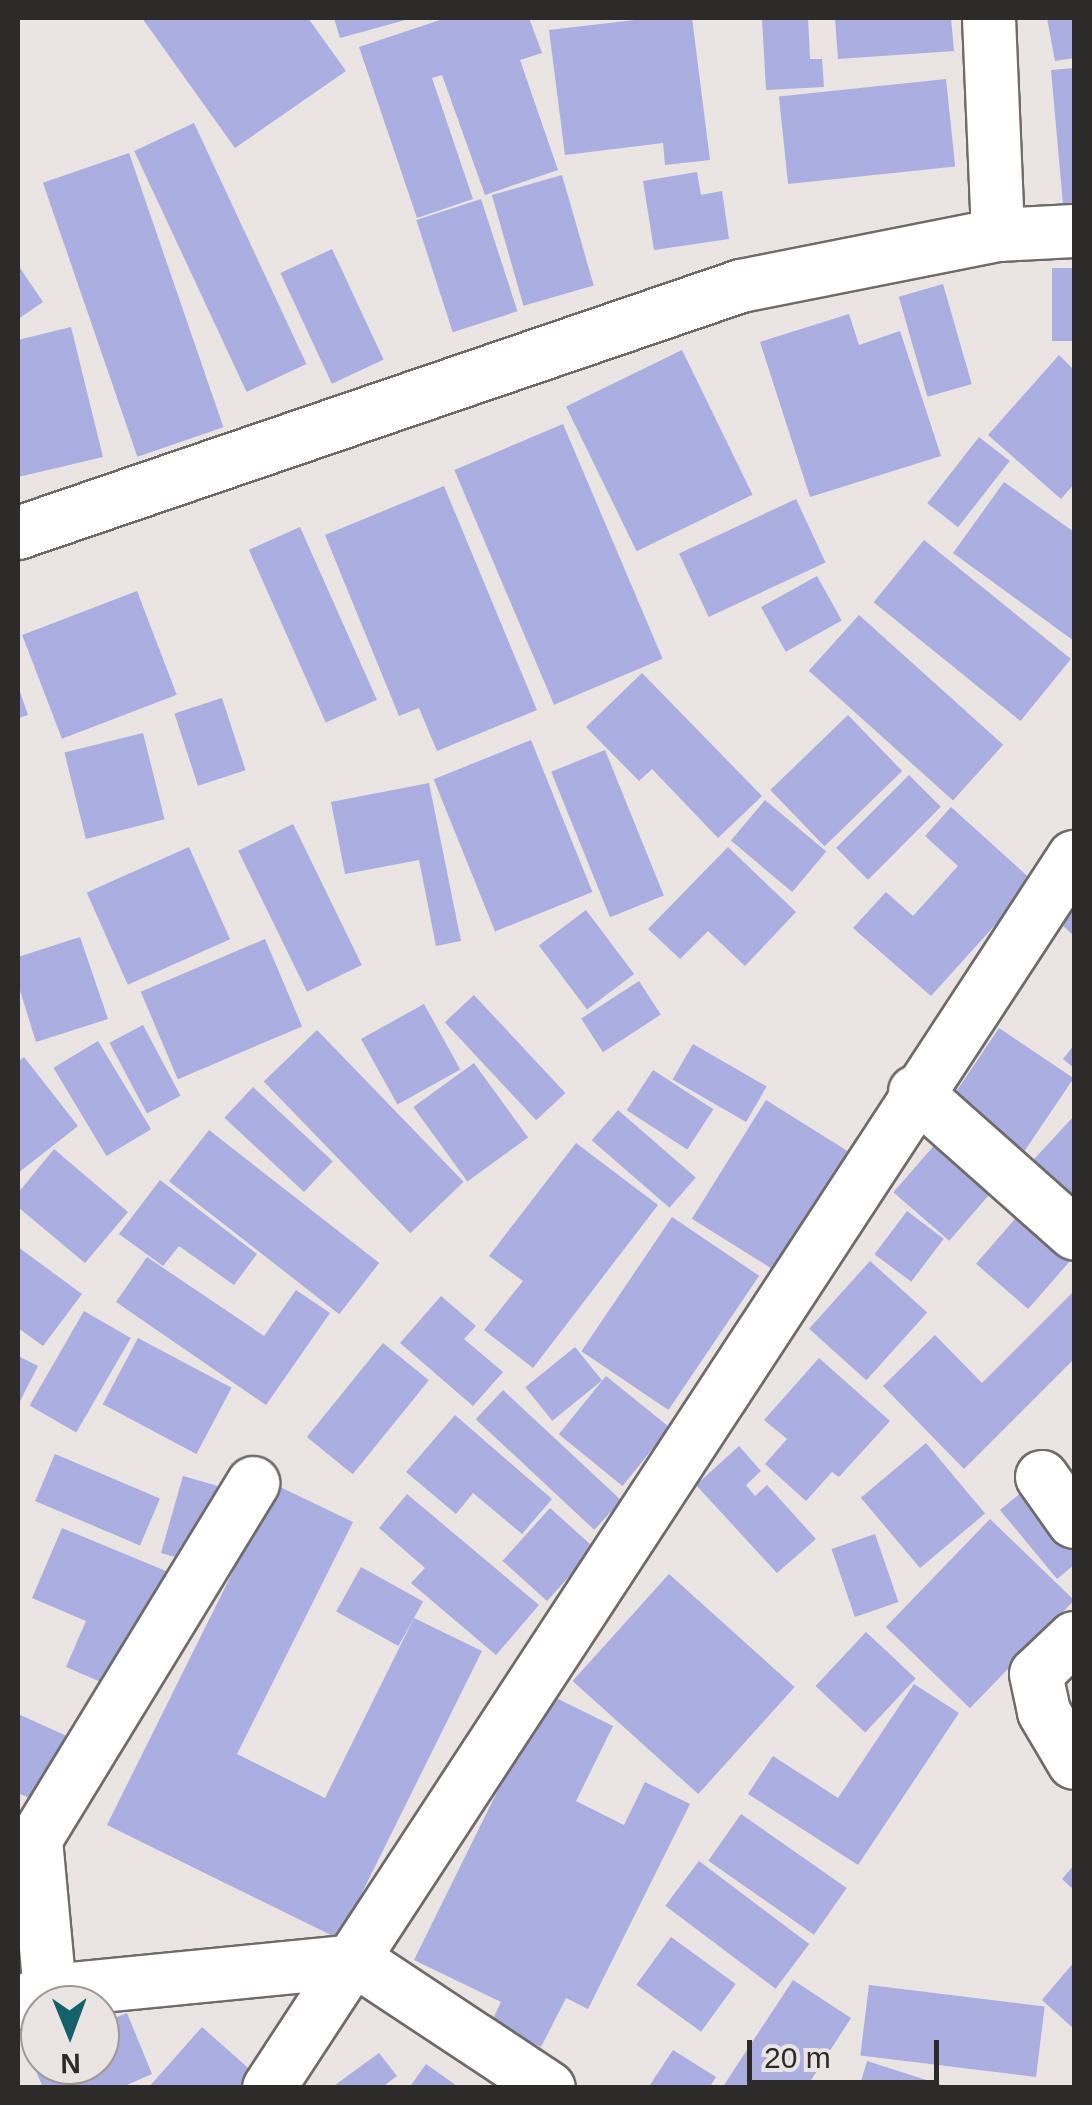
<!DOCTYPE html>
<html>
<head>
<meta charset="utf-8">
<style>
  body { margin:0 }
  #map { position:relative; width:1092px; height:2105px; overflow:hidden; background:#eae4e2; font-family:Arial,sans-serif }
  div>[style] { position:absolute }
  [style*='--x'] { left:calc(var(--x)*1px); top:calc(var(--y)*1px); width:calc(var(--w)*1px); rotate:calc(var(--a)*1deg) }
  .building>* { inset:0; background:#aaaee1; transform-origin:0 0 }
  .roads { filter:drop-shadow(2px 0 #706b69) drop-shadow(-2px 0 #706b69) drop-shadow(0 2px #706b69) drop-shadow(0 -2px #706b69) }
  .minor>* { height:52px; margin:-26px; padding:0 26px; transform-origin:26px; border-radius:26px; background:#fff }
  span { translate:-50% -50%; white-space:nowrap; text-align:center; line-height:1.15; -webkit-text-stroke:9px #eae4e2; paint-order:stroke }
  .frame { position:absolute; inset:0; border:20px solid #2d2b2a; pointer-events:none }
  .north { position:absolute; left:20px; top:1985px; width:100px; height:100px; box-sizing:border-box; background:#eae4e2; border:2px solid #9e9a98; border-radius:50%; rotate:179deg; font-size:28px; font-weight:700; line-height:40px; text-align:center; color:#2d2b2a }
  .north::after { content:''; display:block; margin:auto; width:35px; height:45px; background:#14616b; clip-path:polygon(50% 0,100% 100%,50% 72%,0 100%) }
  .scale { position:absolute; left:747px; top:2040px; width:192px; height:45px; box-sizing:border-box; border:5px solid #2d2b2a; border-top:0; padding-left:12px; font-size:30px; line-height:35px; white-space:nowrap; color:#2d2b2a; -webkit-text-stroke:8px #eae4e2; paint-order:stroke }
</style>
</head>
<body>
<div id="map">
  <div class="building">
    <div style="clip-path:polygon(142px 18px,308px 18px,346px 71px,235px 148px)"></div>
    <div style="clip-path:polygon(334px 18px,409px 18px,409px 19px,340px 38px)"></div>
    <div style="clip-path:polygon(446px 18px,529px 18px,542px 53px,520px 60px,558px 170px,485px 195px,442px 75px,432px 78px,473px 199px,417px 218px,359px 47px)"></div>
    <div style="clip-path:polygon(652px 18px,692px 18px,710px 160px,665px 165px,663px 143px,565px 155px,549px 30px)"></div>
    <div style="clip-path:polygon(762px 18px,808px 18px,810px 59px,822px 59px,824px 87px,766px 90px)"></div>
    <div style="clip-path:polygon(835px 18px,951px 18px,954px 51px,838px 59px)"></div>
    <div style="clip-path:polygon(1047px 18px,1074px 18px,1074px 58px,1055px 61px)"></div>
    <div style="clip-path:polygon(1074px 68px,1074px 203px,1063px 204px,1051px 70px)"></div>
    <div style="left:946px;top:79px;width:88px;height:168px;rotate:84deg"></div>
    <div style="left:194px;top:123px;width:266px;height:66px;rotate:65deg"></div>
    <div style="left:129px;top:153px;width:290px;height:91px;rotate:71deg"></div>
    <div style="clip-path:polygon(697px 172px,701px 195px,722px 191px,729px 239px,654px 250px,643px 181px)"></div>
    <div style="left:562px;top:175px;width:115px;height:73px;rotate:74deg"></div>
    <div style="left:481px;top:199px;width:118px;height:68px;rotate:72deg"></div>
    <div style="left:332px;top:249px;width:122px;height:57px;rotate:65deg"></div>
    <div style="clip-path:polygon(18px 265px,43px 302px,18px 319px)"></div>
    <div style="left:1074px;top:268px;width:73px;height:22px;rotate:90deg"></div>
    <div style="left:943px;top:284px;width:104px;height:46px;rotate:74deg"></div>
    <div style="clip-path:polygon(849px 314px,859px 345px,900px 331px,941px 456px,810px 497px,760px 342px)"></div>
    <div style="clip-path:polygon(71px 327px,103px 457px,18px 477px,18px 340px)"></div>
    <div style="left:682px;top:350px;width:161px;height:129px;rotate:64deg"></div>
    <div style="clip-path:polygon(1059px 355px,1074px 370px,1074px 484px,1061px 499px,988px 435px)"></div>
    <div style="left:563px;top:424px;width:255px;height:118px;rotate:67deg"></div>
    <div style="left:979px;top:437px;width:39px;height:84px;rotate:38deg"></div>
    <div style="clip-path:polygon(1004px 482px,1074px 532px,1074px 641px,953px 553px)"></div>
    <div style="clip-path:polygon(444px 486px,537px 710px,437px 751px,419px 708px,399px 716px,325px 535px)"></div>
    <div style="left:796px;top:499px;width:70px;height:129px;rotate:65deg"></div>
    <div style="left:300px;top:527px;width:189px;height:56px;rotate:66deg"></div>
    <div style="left:924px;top:540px;width:189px;height:80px;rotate:39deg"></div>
    <div style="left:817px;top:576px;width:51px;height:64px;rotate:61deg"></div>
    <div style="left:137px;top:591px;width:111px;height:123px;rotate:69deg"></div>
    <div style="left:859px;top:615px;width:194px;height:75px;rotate:42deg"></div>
    <div style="clip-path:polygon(642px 673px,762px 796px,718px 838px,652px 769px,639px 781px,586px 727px)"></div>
    <div style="clip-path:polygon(18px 686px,28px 715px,18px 718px)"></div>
    <div style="left:222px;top:698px;width:76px;height:50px;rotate:72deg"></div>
    <div style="left:848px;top:715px;width:78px;height:108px;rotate:46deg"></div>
    <div style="left:143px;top:733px;width:89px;height:81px;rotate:76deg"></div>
    <div style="left:531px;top:740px;width:164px;height:105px;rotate:68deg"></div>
    <div style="left:605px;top:750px;width:157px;height:58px;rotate:68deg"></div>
    <div style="left:909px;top:775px;width:45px;height:103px;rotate:45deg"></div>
    <div style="clip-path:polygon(429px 783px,461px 941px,436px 946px,419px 860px,345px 874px,331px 802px)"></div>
    <div style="left:765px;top:800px;width:80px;height:53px;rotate:40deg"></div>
    <div style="clip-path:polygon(951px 807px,1034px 882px,931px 996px,853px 928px,886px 892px,913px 916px,958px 866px,925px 836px)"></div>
    <div style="left:293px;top:824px;width:157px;height:61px;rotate:64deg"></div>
    <div style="left:189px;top:847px;width:101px;height:112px;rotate:66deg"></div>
    <div style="clip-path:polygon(728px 847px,796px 912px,745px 966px,708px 931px,680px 959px,648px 929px)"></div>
    <div style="clip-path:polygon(1074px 909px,1074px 936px,1061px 924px)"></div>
    <div style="left:586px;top:910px;width:80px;height:59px;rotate:53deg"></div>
    <div style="clip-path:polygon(80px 937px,108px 1019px,36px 1042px,18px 984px,18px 957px)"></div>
    <div style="left:265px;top:939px;width:95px;height:135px;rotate:67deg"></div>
    <div style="left:639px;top:981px;width:40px;height:69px;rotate:57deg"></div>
    <div style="left:474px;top:995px;width:134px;height:40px;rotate:47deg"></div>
    <div style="left:424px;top:1004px;width:75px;height:72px;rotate:61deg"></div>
    <div style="left:143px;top:1025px;width:80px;height:38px;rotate:62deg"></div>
    <div style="left:999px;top:1028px;width:90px;height:98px;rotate:34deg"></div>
    <div style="left:317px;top:1030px;width:211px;height:74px;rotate:46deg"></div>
    <div style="left:98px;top:1041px;width:103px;height:52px;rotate:59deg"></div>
    <div style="left:693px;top:1044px;width:85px;height:41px;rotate:30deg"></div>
    <div style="clip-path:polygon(1074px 1045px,1074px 1068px,1063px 1059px)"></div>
    <div style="clip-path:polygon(24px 1057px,78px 1126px,18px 1173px,18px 1062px)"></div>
    <div style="left:474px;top:1063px;width:92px;height:75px;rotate:54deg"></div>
    <div style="left:653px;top:1070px;width:72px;height:48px;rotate:33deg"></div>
    <div style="left:253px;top:1087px;width:109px;height:42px;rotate:43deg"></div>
    <div style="left:766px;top:1100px;width:97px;height:140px;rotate:32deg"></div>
    <div style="left:618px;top:1110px;width:103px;height:40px;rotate:41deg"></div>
    <div style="clip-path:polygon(1074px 1116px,1074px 1203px,1025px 1169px)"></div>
    <div style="left:209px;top:1130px;width:216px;height:65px;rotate:38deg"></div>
    <div style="left:938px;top:1141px;width:74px;height:68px;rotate:41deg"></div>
    <div style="clip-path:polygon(576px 1143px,658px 1205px,533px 1368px,484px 1330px,523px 1281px,489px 1256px)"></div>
    <div style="clip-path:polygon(54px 1149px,128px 1212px,85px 1263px,18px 1207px,18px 1193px)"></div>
    <div style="clip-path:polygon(160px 1180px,257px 1254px,234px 1285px,179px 1246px,163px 1266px,119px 1234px)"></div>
    <div style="left:907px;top:1211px;width:46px;height:54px;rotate:37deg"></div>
    <div style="left:1022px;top:1211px;width:69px;height:70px;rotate:41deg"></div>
    <div style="left:672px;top:1217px;width:105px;height:162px;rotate:34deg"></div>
    <div style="clip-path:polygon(18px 1247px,82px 1294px,43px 1346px,18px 1328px)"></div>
    <div style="clip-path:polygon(147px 1257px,264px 1336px,296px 1290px,330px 1313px,266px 1405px,116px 1302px)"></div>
    <div style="left:870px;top:1261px;width:77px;height:91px;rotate:42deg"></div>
    <div style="clip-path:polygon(1074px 1291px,1074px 1359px,964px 1469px,883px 1386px,935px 1335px,982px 1383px)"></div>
    <div style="clip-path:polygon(441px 1296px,476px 1326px,464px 1339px,503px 1372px,473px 1406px,400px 1343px)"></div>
    <div style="left:84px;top:1311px;width:54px;height:109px;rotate:30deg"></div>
    <div style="left:138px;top:1338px;width:106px;height:75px;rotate:28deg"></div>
    <div style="left:383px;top:1343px;width:59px;height:121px;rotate:39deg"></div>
    <div style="left:575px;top:1347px;width:43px;height:64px;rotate:51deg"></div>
    <div style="clip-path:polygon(18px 1356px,38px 1366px,18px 1405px)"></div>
    <div style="clip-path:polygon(819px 1358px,890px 1421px,839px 1477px,832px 1472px,806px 1501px,765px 1464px,787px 1439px,764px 1420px)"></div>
    <div style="left:606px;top:1376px;width:82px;height:75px;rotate:39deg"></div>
    <div style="left:503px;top:1390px;width:162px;height:40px;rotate:43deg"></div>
    <div style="clip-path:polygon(455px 1415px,552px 1499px,522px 1534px,473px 1493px,456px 1514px,406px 1472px)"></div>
    <div style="left:926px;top:1443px;width:92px;height:85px;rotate:50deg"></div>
    <div style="clip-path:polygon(739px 1446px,761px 1471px,746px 1485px,755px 1496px,767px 1485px,816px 1539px,777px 1573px,696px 1485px)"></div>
    <div style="left:55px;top:1454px;width:114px;height:51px;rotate:23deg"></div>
    <div style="left:183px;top:1476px;width:40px;height:80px;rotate:16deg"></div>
    <div style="clip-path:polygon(1034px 1482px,1074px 1533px,1074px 1565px,1057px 1579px,1000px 1510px)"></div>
    <div style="clip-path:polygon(276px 1485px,353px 1522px,237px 1754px,325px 1798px,414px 1618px,482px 1651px,339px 1939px,107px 1825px)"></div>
    <div style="clip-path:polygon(407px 1494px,539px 1605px,496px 1655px,411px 1583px,425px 1568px,379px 1528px)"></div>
    <div style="left:550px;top:1508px;width:60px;height:71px;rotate:42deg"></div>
    <div style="left:990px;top:1519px;width:117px;height:150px;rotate:44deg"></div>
    <div style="clip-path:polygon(62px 1528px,166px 1571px,117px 1689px,66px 1667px,86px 1621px,32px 1598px)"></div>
    <div style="left:875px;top:1534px;width:72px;height:46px;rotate:71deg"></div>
    <div style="left:361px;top:1567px;width:71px;height:51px;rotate:29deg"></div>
    <div style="left:669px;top:1574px;width:169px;height:144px;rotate:42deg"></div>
    <div style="left:866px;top:1632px;width:68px;height:74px;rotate:43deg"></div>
    <div style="clip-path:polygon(914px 1684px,959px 1713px,858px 1865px,748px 1794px,773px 1756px,838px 1798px)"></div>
    <div style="clip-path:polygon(546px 1693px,613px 1726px,576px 1801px,624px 1825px,645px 1782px,690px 1804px,588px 2009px,566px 1998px,541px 2047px,491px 2023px,501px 2002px,414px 1960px)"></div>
    <div style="clip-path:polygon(18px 1714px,69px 1737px,40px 1803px,18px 1793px)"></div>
    <div style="left:741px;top:1814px;width:129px;height:57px;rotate:35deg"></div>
    <div style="left:699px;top:1861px;width:138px;height:56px;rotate:37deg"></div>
    <div style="clip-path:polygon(1074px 1865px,1074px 1890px,1062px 1879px)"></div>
    <div style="left:671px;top:1937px;width:80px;height:59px;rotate:36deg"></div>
    <div style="clip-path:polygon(1074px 1962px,1074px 2029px,1042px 2000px)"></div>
    <div style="clip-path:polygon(793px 1980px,851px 2018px,806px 2088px,722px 2088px)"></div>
    <div style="left:869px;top:1985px;width:177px;height:71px;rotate:7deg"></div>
    <div style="clip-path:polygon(127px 2013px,152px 2074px,120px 2088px,43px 2088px,29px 2054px,40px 2050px,40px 2065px,100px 2065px,100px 2024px)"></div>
    <div style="clip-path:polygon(202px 2027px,256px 2075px,245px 2088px,148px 2088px)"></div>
    <div style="clip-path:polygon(673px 2050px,716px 2077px,709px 2088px,648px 2088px)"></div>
    <div style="clip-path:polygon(379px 2053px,397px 2076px,381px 2088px,331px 2088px)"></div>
    <div style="clip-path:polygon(867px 2061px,948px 2087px,948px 2088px,859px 2088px)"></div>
    <div style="clip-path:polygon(426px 2064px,460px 2088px,409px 2088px)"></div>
  </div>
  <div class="roads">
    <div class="minor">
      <div style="--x:989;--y:18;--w:217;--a:87.6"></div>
      <div style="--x:18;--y:533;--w:764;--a:-18.86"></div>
      <div style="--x:741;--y:286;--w:262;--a:-11.2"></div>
      <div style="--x:998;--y:235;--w:76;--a:-3"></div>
      <div style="--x:915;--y:1092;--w:213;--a:41.6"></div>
      <div style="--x:1042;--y:1477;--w:55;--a:54.6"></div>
      <div style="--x:1074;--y:1638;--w:52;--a:136.5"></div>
      <div style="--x:1036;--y:1674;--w:39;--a:78"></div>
      <div style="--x:1044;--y:1712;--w:59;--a:59.5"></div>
      <div style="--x:50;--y:1991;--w:153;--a:-95.3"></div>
      <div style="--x:36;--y:1839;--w:417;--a:-58.6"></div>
      <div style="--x:18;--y:2003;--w:34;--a:-21"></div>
      <div style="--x:50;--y:1991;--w:308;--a:-5.6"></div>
      <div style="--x:357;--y:1961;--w:230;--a:33.5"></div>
      <div style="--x:269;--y:2088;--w:1471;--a:-56.82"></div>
    </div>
  </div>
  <div class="frame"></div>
  <div class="north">N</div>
  <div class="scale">20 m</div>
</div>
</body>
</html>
